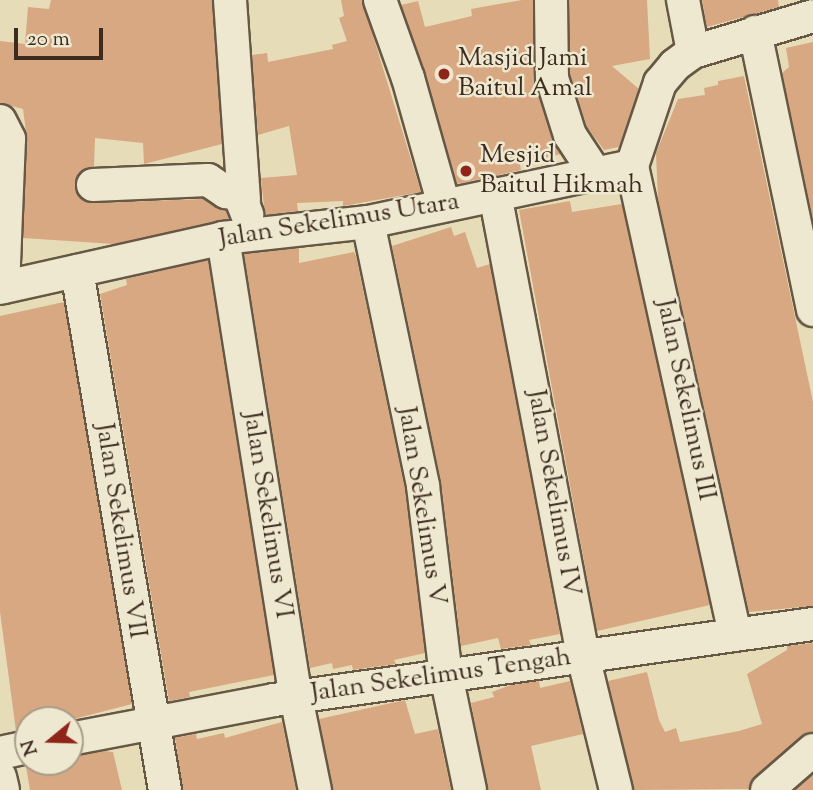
<!DOCTYPE html>
<html>
<head>
<meta charset="utf-8">
<style>
  body { margin:0 }
  #map { position:relative; width:813px; height:790px; overflow:hidden; background:#e6dcb7; font-family:"Sorts Mill Goudy",serif }
  div>[style] { position:absolute }
  [style*='--x'] { left:calc(var(--x)*1px); top:calc(var(--y)*1px); width:calc(var(--w)*1px); rotate:calc(var(--a)*1deg) }
  .building>* { inset:0; background:#d7a881 }
  .roads { filter:drop-shadow(2px 0 #665845) drop-shadow(-2px 0 #665845) drop-shadow(0 2px #665845) drop-shadow(0 -2px #665845) }
  .minor>* { height:32px; margin:-16px; padding:0 16px; transform-origin:16px; border-radius:16px; background:#efe8d0 }
  .dots>* { width:19px; height:19px; translate:-50% -50%; box-sizing:border-box; border:4px solid #efe8d0; border-radius:50% }
  span { translate:-50% -50%; white-space:nowrap; text-align:center; line-height:1.15; -webkit-text-stroke:5px #efe8d0; paint-order:stroke }
  .poi-label { font-size:26px; color:#3c2c1f }
  .left { translate:0 -50%; text-align:left }
  .street-label { font-size:26px; color:#3c2c1f }
  .north { position:absolute; left:14px; top:706px; width:70px; height:70px; box-sizing:border-box; background:#efe8d0; border:2px solid #a79d89; border-radius:50%; rotate:251deg; font-size:19px; font-weight:700; line-height:28px; text-align:center; color:#3c2c1f }
  .north::after { content:''; display:block; margin:auto; width:24px; height:32px; background:#8f2418; clip-path:polygon(50% 0,100% 100%,50% 72%,0 100%) }
  .scale { position:absolute; left:14px; top:28px; width:89px; height:32px; box-sizing:border-box; border:4px solid #3c2c1f; border-top:0; padding-left:9px; font-size:21px; line-height:24px; white-space:nowrap; color:#3c2c1f; -webkit-text-stroke:5px #efe8d0; paint-order:stroke }
</style>
</head>
<body>
<div id="map">
  <div class="building">
    <div style="clip-path:polygon(51px 0,212px 0,222px 144px,144px 164px,143px 143px,95px 138px,94px 167px,83px 170px,75px 186px,84px 201px,93px 203px,203px 199px,226px 211px,229px 219px,114px 244px,23px 238px,27px 139px,23px 109px,0 103px,0 41px,25px 44px,28px 7px,49px 9px)"></div>
    <div style="clip-path:polygon(341px 0,362px 0,421px 192px,343px 206px,343px 201px,297px 203px,298px 211px,265px 215px,261px 178px,297px 175px,289px 126px,258px 135px,252px 55px,267px 53px,268px 62px,333px 49px,332px 45px,347px 41px,339px 18px,344px 16px)"></div>
    <div style="clip-path:polygon(522px 0,533px 0,534px 83px,561px 154px,520px 164px,521px 170px,457px 184px,401px 5px,418px 1px,425px 27px,472px 16px,471px 9px)"></div>
    <div style="clip-path:polygon(569px 0,647px 0,650px 59px,612px 66px,639px 89px,619px 147px,604px 150px,587px 127px,570px 75px)"></div>
    <div style="clip-path:polygon(702px 0,778px 0,779px 7px,707px 27px)"></div>
    <div style="clip-path:polygon(813px 42px,813px 220px,782px 73px,789px 67px,786px 48px)"></div>
    <div style="clip-path:polygon(744px 76px,813px 402px,813px 606px,749px 612px,658px 199px,656px 153px,678px 99px,705px 95px,704px 88px,718px 85px,718px 81px)"></div>
    <div style="clip-path:polygon(570px 201px,572px 212px,622px 204px,710px 605px,597px 631px,519px 210px)"></div>
    <div style="clip-path:polygon(451px 227px,454px 236px,465px 232px,477px 268px,490px 264px,560px 634px,529px 640px,531px 645px,501px 649px,498px 638px,461px 646px,441px 482px,392px 246px)"></div>
    <div style="clip-path:polygon(299px 248px,299px 263px,354px 252px,356px 256px,405px 489px,425px 653px,394px 660px,396px 664px,353px 670px,352px 665px,333px 669px,332px 663px,310px 668px,244px 254px)"></div>
    <div style="clip-path:polygon(208px 260px,274px 675px,189px 692px,190px 697px,169px 701px,100px 294px,127px 285px,126px 279px)"></div>
    <div style="clip-path:polygon(64px 302px,132px 704px,70px 720px,28px 720px,28px 729px,16px 731px,0 612px,0 316px)"></div>
    <div style="clip-path:polygon(813px 643px,813px 732px,801px 736px,755px 776px,749px 789px,634px 790px,608px 681px,647px 672px,659px 720px,665px 732px,676px 728px,680px 742px,739px 731px,762px 724px,747px 674px,787px 650px,787px 646px)"></div>
    <div style="clip-path:polygon(539px 681px,540px 688px,570px 681px,583px 734px,531px 746px,541px 790px,488px 790px,471px 703px,494px 697px,492px 692px,511px 685px)"></div>
    <div style="clip-path:polygon(405px 700px,415px 734px,438px 729px,451px 790px,333px 790px,319px 719px)"></div>
    <div style="clip-path:polygon(282px 722px,296px 790px,183px 790px,175px 738px,196px 734px,197px 739px,224px 733px,225px 738px)"></div>
    <div style="clip-path:polygon(105px 751px,113px 752px,122px 790px,30px 790px,26px 766px,70px 762px,70px 757px)"></div>
    <div style="clip-path:polygon(813px 774px,813px 790px,795px 790px)"></div>
  </div>
  <div class="roads">
    <div class="minor">
      <div style="--x:230;--y:0;--w:200;--a:86"></div>
      <div style="--x:380;--y:0;--w:83;--a:70.3"></div>
      <div style="--x:408;--y:78;--w:132;--a:74.2"></div>
      <div style="--x:551;--y:0;--w:78;--a:89.3"></div>
      <div style="--x:552;--y:78;--w:60;--a:72.5"></div>
      <div style="--x:570;--y:135;--w:45;--a:56.7"></div>
      <div style="--x:683;--y:0;--w:53;--a:79.1"></div>
      <div style="--x:755;--y:32;--w:284;--a:78.2"></div>
      <div style="--x:0;--y:121;--w:20;--a:63"></div>
      <div style="--x:9;--y:139;--w:148;--a:92.3"></div>
      <div style="--x:632;--y:166;--w:480;--a:77.6"></div>
      <div style="--x:93;--y:185;--w:115;--a:-2.5"></div>
      <div style="--x:208;--y:180;--w:22;--a:34"></div>
      <div style="--x:226;--y:192;--w:13;--a:9"></div>
      <div style="--x:239;--y:194;--w:22;--a:68"></div>
      <div style="--x:495;--y:194;--w:470;--a:79.2"></div>
      <div style="--x:583;--y:656;--w:138;--a:76.2"></div>
      <div style="--x:368;--y:222;--w:270;--a:78.2"></div>
      <div style="--x:423;--y:486;--w:190;--a:83.1"></div>
      <div style="--x:446;--y:675;--w:117;--a:78.2"></div>
      <div style="--x:223;--y:238;--w:465;--a:81"></div>
      <div style="--x:296;--y:697;--w:95;--a:78.5"></div>
      <div style="--x:77;--y:271;--w:526;--a:80.38"></div>
      <div style="--x:0;--y:288;--w:229;--a:-12.6"></div>
      <div style="--x:223;--y:238;--w:146;--a:-6.3"></div>
      <div style="--x:368;--y:222;--w:270;--a:-12"></div>
      <div style="--x:632;--y:166;--w:88;--a:-71.4"></div>
      <div style="--x:660;--y:83;--w:23;--a:-50"></div>
      <div style="--x:675;--y:65;--w:22;--a:-36"></div>
      <div style="--x:693;--y:52;--w:125;--a:-16.7"></div>
      <div style="--x:70;--y:739;--w:208;--a:-10.8"></div>
      <div style="--x:274;--y:700;--w:544;--a:-8.03"></div>
      <div style="--x:0;--y:753;--w:29;--a:-12"></div>
      <div style="--x:0;--y:777;--w:13;--a:77"></div>
      <div style="--x:767;--y:790;--w:61;--a:-41"></div>
    </div>
  </div>
  <div class="dots">
    <div style="left:444px;top:74px;background:#8f2418"></div>
    <div style="left:466px;top:171px;background:#8f2418"></div>
  </div>
  <div class="poi-label">
    <span class="left" style="left:458px;top:74px">Masjid Jami<br>Baitul Amal</span>
    <span class="left" style="left:480px;top:171px">Mesjid<br>Baitul Hikmah</span>
  </div>
  <div class="street-label">
    <span style="left:339px;top:221px;rotate:-9deg">Jalan Sekelimus Utara</span>
    <span style="left:685px;top:400px;rotate:78deg">Jalan Sekelimus III</span>
    <span style="left:553px;top:493px;rotate:80deg">Jalan Sekelimus IV</span>
    <span style="left:421px;top:506px;rotate:81deg">Jalan Sekelimus V</span>
    <span style="left:267px;top:515px;rotate:81deg">Jalan Sekelimus VI</span>
    <span style="left:120px;top:531px;rotate:81deg">Jalan Sekelimus VII</span>
    <span style="left:441px;top:676px;rotate:-8deg">Jalan Sekelimus Tengah</span>
  </div>
  <div class="north">N</div>
  <div class="scale">20 m</div>
</div>
</body>
</html>
